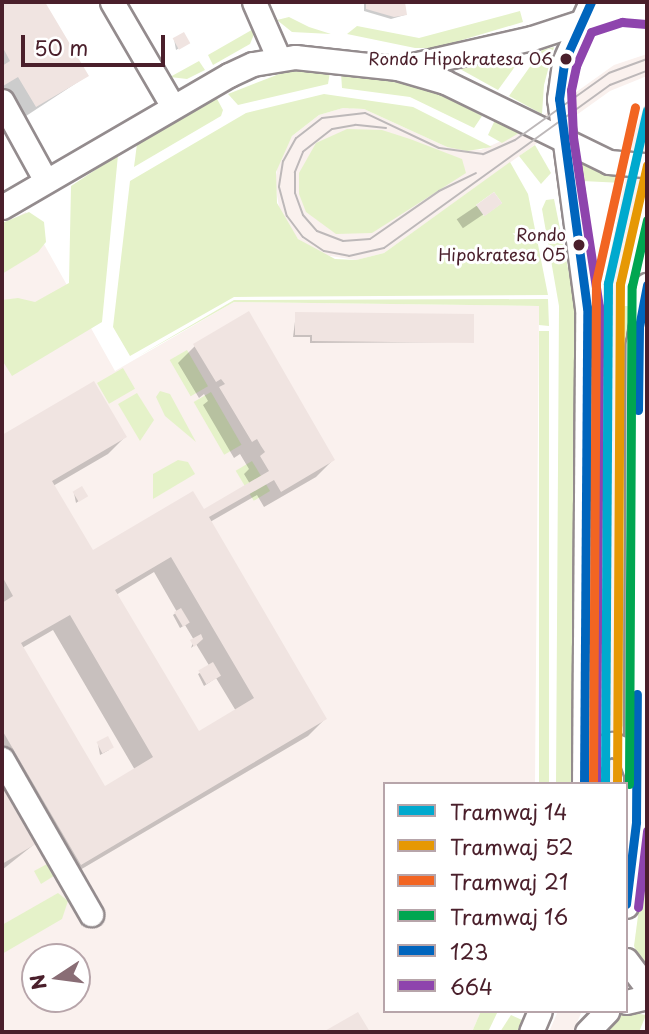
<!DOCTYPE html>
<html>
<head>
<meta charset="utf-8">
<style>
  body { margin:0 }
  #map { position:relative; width:649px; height:1034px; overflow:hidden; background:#fff; font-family:"Playpen Sans",sans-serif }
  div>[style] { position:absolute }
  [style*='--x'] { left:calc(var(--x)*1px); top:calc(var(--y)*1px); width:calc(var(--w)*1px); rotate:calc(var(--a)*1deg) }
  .built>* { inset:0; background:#faf1ee }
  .green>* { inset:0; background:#e5f2c9; transform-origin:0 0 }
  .shadow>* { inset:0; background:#0003; transform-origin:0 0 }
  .building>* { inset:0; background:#f0e4e1; transform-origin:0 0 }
  .roads { filter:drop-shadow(2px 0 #948c8e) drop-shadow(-2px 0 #948c8e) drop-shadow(0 2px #948c8e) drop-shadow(0 -2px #948c8e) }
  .minor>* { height:23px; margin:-11.5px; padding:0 11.5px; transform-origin:11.5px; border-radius:11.5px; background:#fff }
  .tram>* { height:2px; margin:-1px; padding:0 1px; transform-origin:1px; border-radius:1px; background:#bdb8b9 }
  .bus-1>* { height:9px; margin:-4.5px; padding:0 4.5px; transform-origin:4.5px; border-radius:4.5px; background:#0065bd }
  .bus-2>* { height:9px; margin:-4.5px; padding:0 4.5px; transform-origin:4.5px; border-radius:4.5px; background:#8e44ad }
  .tram-1>* { height:9px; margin:-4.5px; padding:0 4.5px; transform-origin:4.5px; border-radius:4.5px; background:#00a9ce }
  .tram-2>* { height:9px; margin:-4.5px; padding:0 4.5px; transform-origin:4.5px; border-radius:4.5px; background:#e69804 }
  .tram-3>* { height:9px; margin:-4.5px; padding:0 4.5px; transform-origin:4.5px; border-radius:4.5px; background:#f26522 }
  .tram-4>* { height:9px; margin:-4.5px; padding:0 4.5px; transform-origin:4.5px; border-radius:4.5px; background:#00a651 }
  .dots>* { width:19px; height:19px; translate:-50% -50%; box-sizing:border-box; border:4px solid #fff; border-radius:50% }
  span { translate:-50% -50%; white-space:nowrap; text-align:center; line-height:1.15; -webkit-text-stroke:6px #fff; paint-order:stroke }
  .bus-label { font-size:17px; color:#4a1f2b }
  .right { translate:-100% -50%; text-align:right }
  .frame { position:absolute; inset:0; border:4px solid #4a1f2b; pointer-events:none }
  .legend { position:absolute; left:383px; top:782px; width:245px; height:231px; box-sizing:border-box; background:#fff; border:2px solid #b7a5aa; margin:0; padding:9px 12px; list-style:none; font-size:21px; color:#4a1f2b }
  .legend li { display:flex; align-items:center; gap:14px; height:35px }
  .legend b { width:35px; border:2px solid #b7a5aa }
  .north { position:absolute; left:21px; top:943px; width:70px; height:70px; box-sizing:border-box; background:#fff; border:2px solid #b7a5aa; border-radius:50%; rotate:257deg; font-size:19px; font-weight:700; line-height:28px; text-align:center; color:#4a1f2b }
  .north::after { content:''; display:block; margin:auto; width:24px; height:32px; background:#896d75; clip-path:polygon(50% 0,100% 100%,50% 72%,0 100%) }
  .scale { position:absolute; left:21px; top:35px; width:144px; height:32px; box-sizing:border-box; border:4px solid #4a1f2b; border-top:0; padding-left:9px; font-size:21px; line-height:24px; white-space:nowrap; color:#4a1f2b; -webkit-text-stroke:5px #fff; paint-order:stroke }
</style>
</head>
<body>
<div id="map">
  <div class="built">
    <div style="clip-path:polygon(647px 54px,647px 76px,610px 91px,384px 253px,356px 260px,324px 255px,298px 239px,280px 213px,275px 183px,278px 162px,292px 136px,319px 115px,343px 108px,364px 109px,447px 147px,481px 150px,519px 133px,614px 65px)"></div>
    <div style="clip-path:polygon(647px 99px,647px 171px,624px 291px,621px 784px,600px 784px,603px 288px,635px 131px)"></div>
    <div style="clip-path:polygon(evenodd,26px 212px,115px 371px,234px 302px,539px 306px,535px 784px,385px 784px,385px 1011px,481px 1011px,472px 1032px,2px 1032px,2px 225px,26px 212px,35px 957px,77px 957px,77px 999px,35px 999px,35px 957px)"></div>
    <div style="clip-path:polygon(558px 1011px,582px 1011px,573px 1032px,549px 1032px)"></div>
  </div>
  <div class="green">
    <div style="clip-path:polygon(520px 11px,523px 22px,435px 48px,415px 48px,347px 34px,357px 26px,419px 38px)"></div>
    <div style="clip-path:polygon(289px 17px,309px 27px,331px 34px,292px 32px,277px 20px)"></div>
    <div style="clip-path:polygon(257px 27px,250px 44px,213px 65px,208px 55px)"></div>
    <div style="clip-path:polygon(554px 47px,544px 85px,542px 114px,509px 96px,542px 50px)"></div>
    <div style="clip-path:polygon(524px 54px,498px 90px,460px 69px)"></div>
    <div style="clip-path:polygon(199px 61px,205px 70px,187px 79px,170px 77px)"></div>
    <div style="clip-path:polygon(287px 71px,330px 72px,328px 84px,238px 105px,228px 94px)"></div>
    <div style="clip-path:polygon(341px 73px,429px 88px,482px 116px,474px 128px,410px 97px,342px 88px)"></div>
    <div style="clip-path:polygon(evenodd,324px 94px,413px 107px,492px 147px,467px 151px,447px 147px,364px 109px,343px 108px,319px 115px,292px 136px,276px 172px,277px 203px,298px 239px,335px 259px,356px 260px,384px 253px,510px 162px,528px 194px,548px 295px,234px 297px,130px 356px,113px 327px,130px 181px,246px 113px,324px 94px,494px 192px,502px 203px,484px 216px,476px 205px,494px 192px)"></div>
    <div style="clip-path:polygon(216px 97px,223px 110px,221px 116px,134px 167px,137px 144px)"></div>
    <div style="clip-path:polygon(495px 120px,515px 130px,519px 133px,502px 143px,488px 135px)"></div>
    <div style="clip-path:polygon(347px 129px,382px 130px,410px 139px,462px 159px,466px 173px,372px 233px,336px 234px,306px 212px,299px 194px,299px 173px,316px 143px)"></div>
    <div style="clip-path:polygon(535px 145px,551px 173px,541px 184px,519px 156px)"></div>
    <div style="clip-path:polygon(118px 155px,102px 322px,12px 376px,2px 360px,2px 300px,18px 298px,35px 302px,69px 283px,71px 186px)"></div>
    <div style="clip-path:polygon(578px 155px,625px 174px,623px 183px,582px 181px)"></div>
    <div style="clip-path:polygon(554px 199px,575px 303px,571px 784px,556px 784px,559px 306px,542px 209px,546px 200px)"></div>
    <div style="clip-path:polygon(29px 212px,44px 222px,46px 242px,38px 252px,2px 274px,2px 223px)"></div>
    <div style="clip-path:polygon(548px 299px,549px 326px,539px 325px,539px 306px,234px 302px,137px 357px,234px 300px)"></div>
    <div style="clip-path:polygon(597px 304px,603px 304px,600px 730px,595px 722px)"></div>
    <div style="clip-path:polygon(623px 306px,629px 306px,626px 719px,621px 730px)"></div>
    <div style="left:539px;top:331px;width:10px;height:453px"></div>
    <div style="left:187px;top:350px;width:42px;height:20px;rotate:60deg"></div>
    <div style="left:123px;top:368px;width:24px;height:30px;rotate:60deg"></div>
    <div style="clip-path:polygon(160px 391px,170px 394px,196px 442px,165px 416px,156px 397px)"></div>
    <div style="left:211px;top:392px;width:61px;height:20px;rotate:60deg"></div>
    <div style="clip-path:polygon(137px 393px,154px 420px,140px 441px,118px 404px)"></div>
    <div style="clip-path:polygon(178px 460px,188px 462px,195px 474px,153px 499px,153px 474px)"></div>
    <div style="left:252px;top:461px;width:35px;height:19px;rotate:59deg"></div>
    <div style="clip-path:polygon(647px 848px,647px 976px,634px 946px)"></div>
    <div style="clip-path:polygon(49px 863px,57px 874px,41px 884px,34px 871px)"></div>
    <div style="clip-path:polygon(58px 893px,68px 901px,62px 919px,2px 954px,2px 925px)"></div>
    <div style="clip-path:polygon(481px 1011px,498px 1011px,488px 1032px,472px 1032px)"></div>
    <div style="clip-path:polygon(634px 1013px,646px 1015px,639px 1032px,601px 1032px,617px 1016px)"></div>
    <div style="clip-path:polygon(511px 1015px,522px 1020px,517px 1032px,500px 1032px)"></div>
  </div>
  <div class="shadow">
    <div style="clip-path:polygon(2px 2px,42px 2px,87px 76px,23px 118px,2px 86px)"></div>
    <div style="clip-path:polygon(364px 2px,403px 2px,405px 15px,391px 19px,364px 11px)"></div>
    <div style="clip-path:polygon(174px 39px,188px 43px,176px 50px)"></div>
    <div style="left:494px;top:194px;width:11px;height:45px;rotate:56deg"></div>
    <div style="clip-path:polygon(296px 314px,472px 342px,310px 343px,310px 337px,293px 337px)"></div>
    <div style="clip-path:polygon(evenodd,195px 346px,333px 460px,316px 477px,264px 507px,257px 495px,210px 522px,325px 719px,308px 736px,63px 880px,2px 775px,2px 437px,94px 383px,125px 437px,108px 454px,53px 486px,92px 552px,203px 511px,250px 484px,244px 474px,249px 469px,240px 454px,234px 458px,203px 405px,208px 401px,204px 394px,199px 398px,178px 363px,195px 346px,154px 572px,177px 612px,173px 615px,180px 628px,185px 625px,194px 640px,191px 648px,196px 644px,210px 667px,198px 674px,204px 686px,216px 678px,236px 711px,198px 733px,116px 595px,154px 572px,195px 346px,53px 630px,135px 770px,104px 788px,22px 648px,53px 630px)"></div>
    <div style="clip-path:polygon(74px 493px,83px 498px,76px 503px)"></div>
    <div style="clip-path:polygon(98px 744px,109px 750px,100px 755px)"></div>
    <div style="clip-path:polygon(2px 783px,37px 842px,2px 870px)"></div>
  </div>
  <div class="building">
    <div style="clip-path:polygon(2px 2px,45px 2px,89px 76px,36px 107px,18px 77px,3px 86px,2px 66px,10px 61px,2px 46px)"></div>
    <div style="clip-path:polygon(366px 2px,405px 2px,407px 15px,394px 17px,366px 9px)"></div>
    <div style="left:184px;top:32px;width:13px;height:13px;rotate:61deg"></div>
    <div style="left:494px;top:192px;width:14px;height:22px;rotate:54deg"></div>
    <div style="clip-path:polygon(evenodd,249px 311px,335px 460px,281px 492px,274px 480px,209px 517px,327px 719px,81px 865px,2px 730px,2px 603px,13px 596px,2px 576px,2px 435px,94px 381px,127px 437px,52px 481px,93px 550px,193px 491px,204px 509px,269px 471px,260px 456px,265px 452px,261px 446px,257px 439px,252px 442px,219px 387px,225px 384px,221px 379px,216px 382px,193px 344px,249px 311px,171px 557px,254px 698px,199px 731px,115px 590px,171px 557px,249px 311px,70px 615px,153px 757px,105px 786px,21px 643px,70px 615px)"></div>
    <div style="clip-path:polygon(295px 312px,474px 314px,474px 343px,312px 341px,312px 335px,295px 335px)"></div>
    <div style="left:82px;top:486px;width:12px;height:11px;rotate:59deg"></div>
    <div style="left:181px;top:608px;width:17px;height:8px;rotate:59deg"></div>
    <div style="clip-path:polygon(201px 634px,203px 639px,194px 647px,190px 640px)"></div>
    <div style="left:213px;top:662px;width:16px;height:17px;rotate:60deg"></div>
    <div style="left:108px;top:736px;width:13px;height:13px;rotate:63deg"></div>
    <div style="clip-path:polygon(2px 780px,39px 842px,2px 864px)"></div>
    <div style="clip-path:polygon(358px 1012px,370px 1032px,323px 1032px)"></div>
  </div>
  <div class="roads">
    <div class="minor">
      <div style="--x:112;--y:2;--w:121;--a:59.8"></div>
      <div style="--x:254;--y:2;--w:62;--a:66.3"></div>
      <div style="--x:404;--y:67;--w:131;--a:-12.8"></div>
      <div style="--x:532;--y:38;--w:83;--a:-18.2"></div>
      <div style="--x:611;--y:12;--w:36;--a:0"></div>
      <div style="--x:2;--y:101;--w:91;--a:61.2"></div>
      <div style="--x:2;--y:207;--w:263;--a:-30.2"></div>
      <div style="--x:229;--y:75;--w:26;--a:-25"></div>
      <div style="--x:253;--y:64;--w:43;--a:-9.5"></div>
      <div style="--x:295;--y:57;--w:103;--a:6.2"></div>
      <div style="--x:397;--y:68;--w:50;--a:16.3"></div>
      <div style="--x:445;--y:82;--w:182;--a:26"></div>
      <div style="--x:609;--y:162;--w:38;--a:5"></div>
      <div style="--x:2;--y:759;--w:179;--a:60.1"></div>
      <div style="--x:585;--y:773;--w:25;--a:-64"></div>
      <div style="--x:596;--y:750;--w:17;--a:-21"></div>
      <div style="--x:612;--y:744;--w:17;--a:24"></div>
      <div style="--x:628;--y:751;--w:23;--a:70"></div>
      <div style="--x:584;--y:784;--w:476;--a:-89.6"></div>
      <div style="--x:587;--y:308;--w:211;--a:-97.6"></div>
      <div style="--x:559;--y:99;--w:37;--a:-82"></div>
      <div style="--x:564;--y:62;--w:66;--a:-65.8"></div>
      <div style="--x:626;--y:906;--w:85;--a:-83.2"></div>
      <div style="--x:636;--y:822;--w:478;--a:-89.8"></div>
      <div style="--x:638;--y:344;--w:60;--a:-81.3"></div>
      <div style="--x:626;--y:960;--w:35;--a:53"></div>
      <div style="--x:626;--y:1002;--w:22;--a:-13"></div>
      <div style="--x:531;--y:1032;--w:23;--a:-67"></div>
      <div style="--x:587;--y:1032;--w:29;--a:-46"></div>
    </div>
  </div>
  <div class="tram">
    <div style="--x:647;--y:59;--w:40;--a:159.8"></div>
    <div style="--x:609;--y:73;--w:115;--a:144.5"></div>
    <div style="--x:515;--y:140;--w:35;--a:156"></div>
    <div style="--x:483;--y:154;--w:44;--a:-172.2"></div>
    <div style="--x:439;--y:148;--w:82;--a:-154.7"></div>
    <div style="--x:365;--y:113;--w:43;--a:173.4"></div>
    <div style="--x:322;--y:118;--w:33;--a:142"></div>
    <div style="--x:296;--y:138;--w:26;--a:119"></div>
    <div style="--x:283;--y:161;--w:26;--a:99"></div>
    <div style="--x:279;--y:187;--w:30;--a:75"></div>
    <div style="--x:287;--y:216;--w:26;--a:53"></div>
    <div style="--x:303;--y:237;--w:25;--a:34"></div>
    <div style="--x:324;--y:251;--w:25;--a:11"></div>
    <div style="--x:349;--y:256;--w:36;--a:-13"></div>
    <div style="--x:384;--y:248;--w:279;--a:-35.8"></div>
    <div style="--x:610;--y:85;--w:40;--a:-21"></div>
    <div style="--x:386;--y:128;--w:31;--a:-174"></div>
    <div style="--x:355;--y:125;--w:23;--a:170"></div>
    <div style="--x:332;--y:129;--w:37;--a:142"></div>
    <div style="--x:303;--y:152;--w:22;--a:112"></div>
    <div style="--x:295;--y:172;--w:21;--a:90"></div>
    <div style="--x:295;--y:193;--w:23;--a:70"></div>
    <div style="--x:303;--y:215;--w:21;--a:49"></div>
    <div style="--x:317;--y:231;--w:28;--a:21"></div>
    <div style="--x:343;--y:241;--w:27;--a:-4"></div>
    <div style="--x:370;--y:239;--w:84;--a:-34.8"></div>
    <div style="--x:439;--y:191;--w:41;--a:-25.9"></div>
  </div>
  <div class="bus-1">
    <div style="--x:638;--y:410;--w:83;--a:-89.3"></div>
    <div style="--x:639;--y:327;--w:43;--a:-79.2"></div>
    <div style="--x:584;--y:784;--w:476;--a:-89.6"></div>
    <div style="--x:587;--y:308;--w:211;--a:-97.6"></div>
    <div style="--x:559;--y:99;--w:37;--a:-82"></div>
    <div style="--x:564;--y:62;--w:66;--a:-65.8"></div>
    <div style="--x:626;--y:904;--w:83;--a:-83"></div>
    <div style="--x:636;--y:822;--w:128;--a:-89.6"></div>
  </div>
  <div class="bus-2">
    <div style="--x:596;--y:784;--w:477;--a:-89.6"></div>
    <div style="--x:599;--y:307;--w:172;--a:-98.7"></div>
    <div style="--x:573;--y:137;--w:47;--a:-92.4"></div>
    <div style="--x:571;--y:90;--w:25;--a:-78"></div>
    <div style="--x:576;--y:66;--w:37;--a:-66"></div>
    <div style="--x:591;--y:32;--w:33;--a:-18"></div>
    <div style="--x:622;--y:22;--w:24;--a:5"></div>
    <div style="--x:638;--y:907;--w:77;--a:-83.2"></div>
  </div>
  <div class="tram-1">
    <div style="--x:605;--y:784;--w:501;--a:-89.66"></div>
    <div style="--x:608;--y:283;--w:177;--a:-77.3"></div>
  </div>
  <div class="tram-2">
    <div style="--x:617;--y:784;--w:500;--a:-89.66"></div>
    <div style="--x:620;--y:284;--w:122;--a:-77.2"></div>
  </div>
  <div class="tram-3">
    <div style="--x:593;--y:784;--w:502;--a:-89.66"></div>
    <div style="--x:596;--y:282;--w:179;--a:-77.4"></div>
  </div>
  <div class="tram-4">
    <div style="--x:629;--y:784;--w:498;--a:-89.7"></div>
    <div style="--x:632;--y:286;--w:68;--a:-77.2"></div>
  </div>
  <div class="dots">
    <div style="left:566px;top:59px;background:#4a1f2b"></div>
    <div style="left:579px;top:245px;background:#4a1f2b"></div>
  </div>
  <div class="bus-label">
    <span class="right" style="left:553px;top:59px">Rondo Hipokratesa 06</span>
    <span class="right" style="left:566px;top:245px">Rondo<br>Hipokratesa 05</span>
  </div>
  <div class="frame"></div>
  <ul class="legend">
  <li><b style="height:9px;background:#00a9ce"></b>Tramwaj 14</li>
  <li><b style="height:9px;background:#e69804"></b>Tramwaj 52</li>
  <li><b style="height:9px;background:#f26522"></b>Tramwaj 21</li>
  <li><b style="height:9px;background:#00a651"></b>Tramwaj 16</li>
  <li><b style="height:9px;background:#0065bd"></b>123</li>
  <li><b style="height:9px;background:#8e44ad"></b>664</li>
  </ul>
  <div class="north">N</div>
  <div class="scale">50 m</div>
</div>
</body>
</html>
